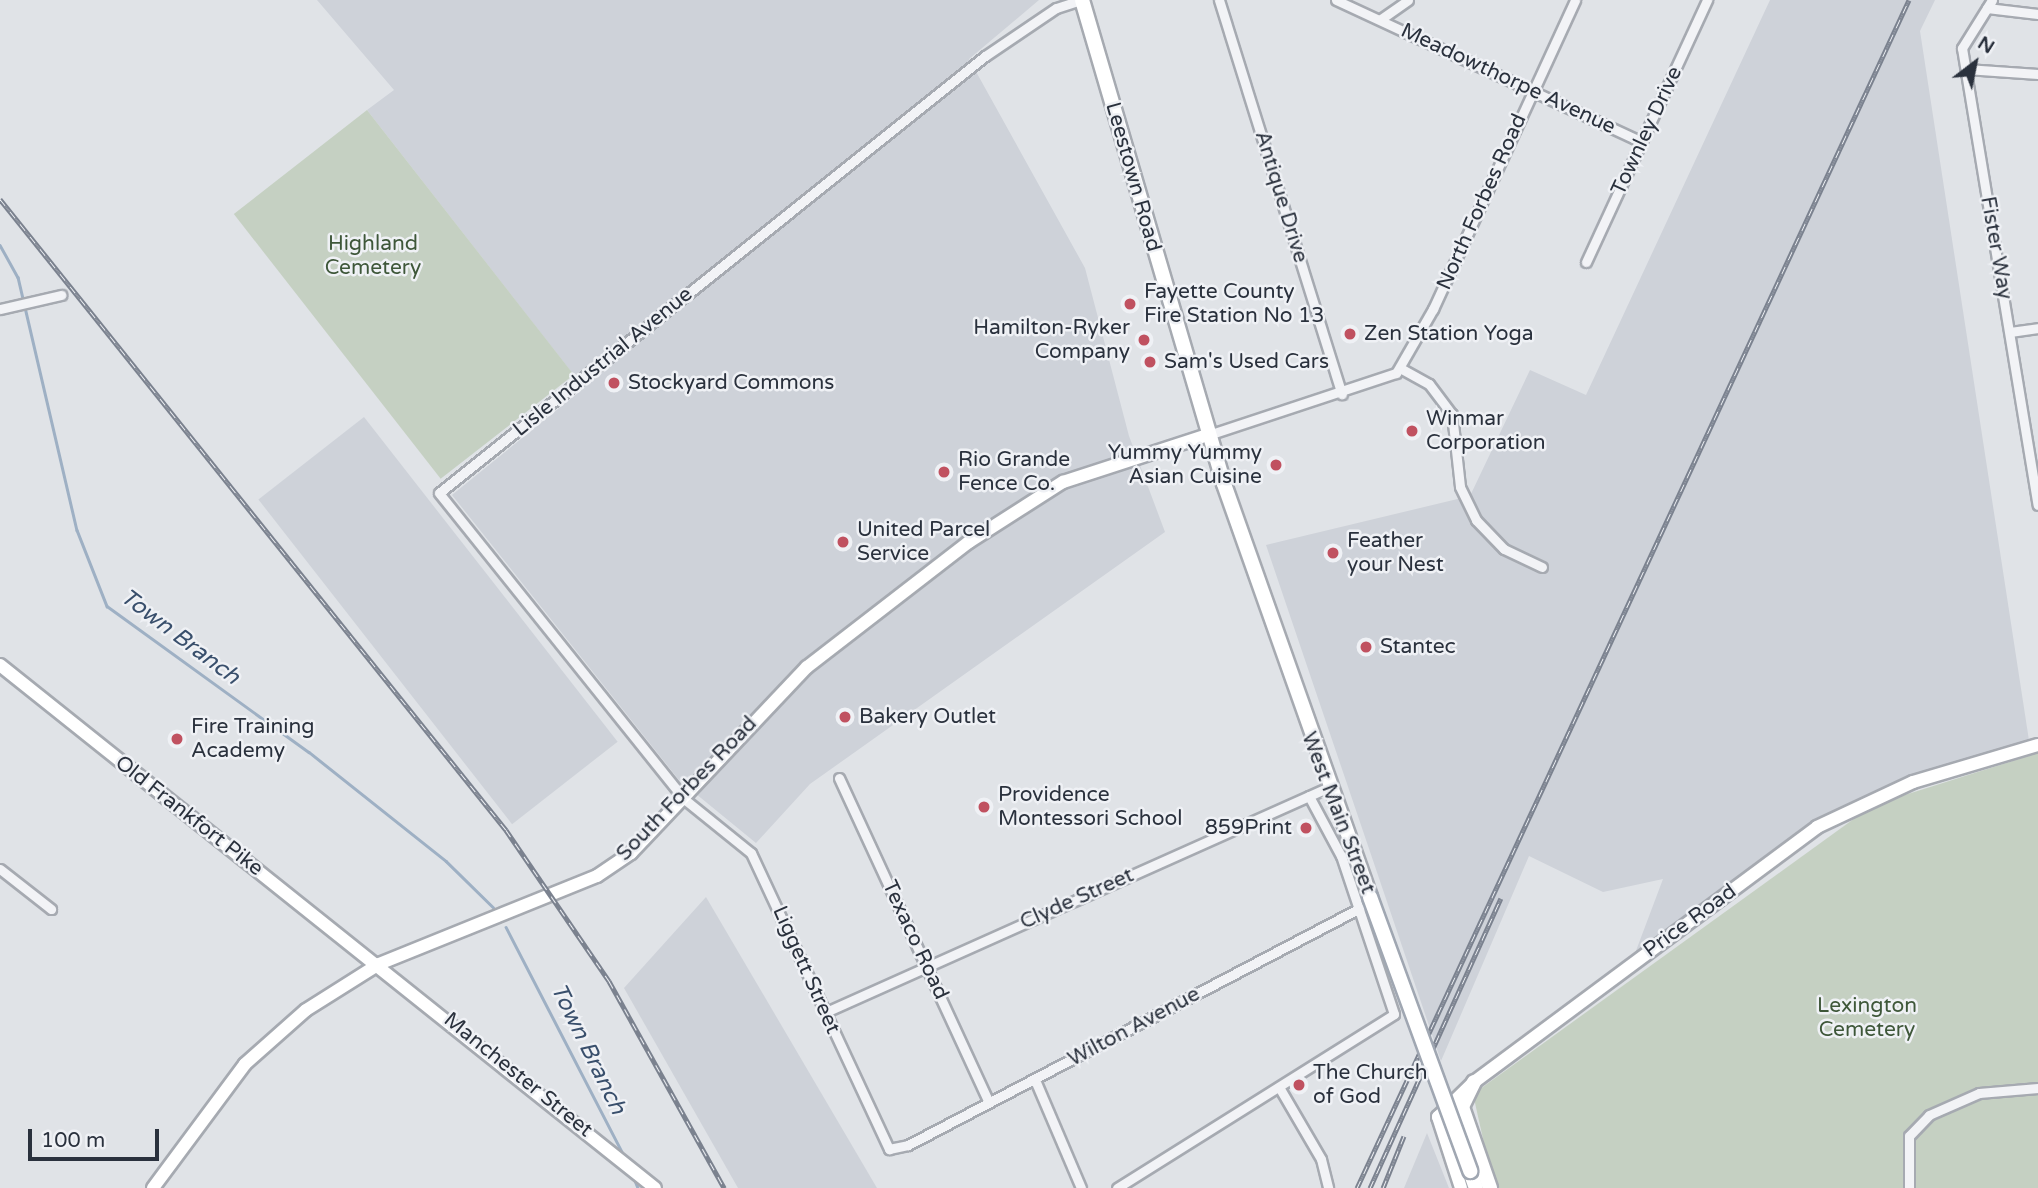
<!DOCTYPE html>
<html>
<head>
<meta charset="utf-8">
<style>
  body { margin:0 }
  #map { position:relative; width:2038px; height:1188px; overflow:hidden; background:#e0e3e7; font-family:"Varela Round",sans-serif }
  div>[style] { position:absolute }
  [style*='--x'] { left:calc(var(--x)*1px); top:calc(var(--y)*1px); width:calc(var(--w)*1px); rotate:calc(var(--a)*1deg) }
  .built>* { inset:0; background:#ced2d9; transform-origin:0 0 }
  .green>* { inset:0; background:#c5d0c2; transform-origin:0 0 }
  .stream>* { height:2.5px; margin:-1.25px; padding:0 1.25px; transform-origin:1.25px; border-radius:1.25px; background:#9eb0c4 }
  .roads { filter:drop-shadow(2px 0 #a6aab1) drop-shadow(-2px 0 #a6aab1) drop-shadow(0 2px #a6aab1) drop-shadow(0 -2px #a6aab1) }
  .street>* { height:9px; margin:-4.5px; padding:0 4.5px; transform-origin:4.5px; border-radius:4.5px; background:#f2f3f6 }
  .secondary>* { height:12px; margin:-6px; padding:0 6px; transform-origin:6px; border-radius:6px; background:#fff }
  .primary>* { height:14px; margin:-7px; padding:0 7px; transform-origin:7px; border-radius:7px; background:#fff }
  .rail>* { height:5px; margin-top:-2.5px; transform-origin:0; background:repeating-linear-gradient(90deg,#eff1f5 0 8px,#7b828f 0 16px); box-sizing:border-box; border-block:2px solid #7b828f }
  .bridges { filter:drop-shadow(2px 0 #a0a7b2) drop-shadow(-2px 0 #a0a7b2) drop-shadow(0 2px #a0a7b2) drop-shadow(0 -2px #a0a7b2) }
  .primary-bridge>* { height:14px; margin:-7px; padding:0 7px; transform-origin:7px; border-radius:7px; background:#fff }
  .dots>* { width:19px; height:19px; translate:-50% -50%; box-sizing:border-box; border:4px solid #eff1f5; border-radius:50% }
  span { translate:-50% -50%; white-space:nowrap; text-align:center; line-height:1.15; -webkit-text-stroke:5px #eff1f5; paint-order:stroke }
  .street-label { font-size:21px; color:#2a313d }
  .park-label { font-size:21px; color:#3e5739 }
  .poi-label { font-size:21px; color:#2a313d }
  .left { translate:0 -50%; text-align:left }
  .right { translate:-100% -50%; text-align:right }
  .water-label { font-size:23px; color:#394f6c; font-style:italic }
  .north { position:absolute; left:1940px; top:28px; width:70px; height:70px; -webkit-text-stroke:5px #eff1f5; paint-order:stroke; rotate:32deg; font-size:19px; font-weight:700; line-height:28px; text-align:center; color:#2a313d }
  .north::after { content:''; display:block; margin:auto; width:24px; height:32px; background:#2a313d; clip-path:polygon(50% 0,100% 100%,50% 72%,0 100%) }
  .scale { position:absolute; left:28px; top:1129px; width:131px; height:32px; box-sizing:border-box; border:4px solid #2a313d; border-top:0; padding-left:9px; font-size:21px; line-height:24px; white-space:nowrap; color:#2a313d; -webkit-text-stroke:5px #eff1f5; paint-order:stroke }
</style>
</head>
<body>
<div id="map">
  <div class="built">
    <div style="clip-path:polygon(317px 0,1039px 0,969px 59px,1085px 268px,1129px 436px,1165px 532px,810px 784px,756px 843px,679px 780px,452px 495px,584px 388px,367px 110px,394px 90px)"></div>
    <div style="clip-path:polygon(1770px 0,1935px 0,1920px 31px,2030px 747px,1847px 810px,1631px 964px,1663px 879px,1603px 892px,1529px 856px,1441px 1061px,1266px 545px,1470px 496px,1530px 370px,1586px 395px)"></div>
    <div style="left:364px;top:417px;width:412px;height:134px;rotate:52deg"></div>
    <div style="clip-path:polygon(706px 897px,877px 1188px,738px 1188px,624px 988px)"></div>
    <div style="clip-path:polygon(1427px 1133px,1449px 1188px,1404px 1188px)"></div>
  </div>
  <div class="green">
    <div style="left:367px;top:110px;width:336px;height:169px;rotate:52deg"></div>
    <div style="clip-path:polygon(2038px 753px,2038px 1188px,1494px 1188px,1473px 1094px,1873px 805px)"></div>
  </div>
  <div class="stream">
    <div style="--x:0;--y:245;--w:37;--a:61"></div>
    <div style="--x:18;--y:277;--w:260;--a:76.9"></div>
    <div style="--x:77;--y:530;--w:82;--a:68.5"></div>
    <div style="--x:107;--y:606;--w:249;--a:35.9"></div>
    <div style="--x:309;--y:752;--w:175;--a:38.5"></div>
    <div style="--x:446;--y:861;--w:66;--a:44.4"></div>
    <div style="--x:506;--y:927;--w:258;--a:62.7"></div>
    <div style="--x:634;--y:1178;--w:11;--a:68"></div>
  </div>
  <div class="roads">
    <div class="street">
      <div style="--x:1081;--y:0;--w:26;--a:162"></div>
      <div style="--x:1056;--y:8;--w:86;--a:145.9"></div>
      <div style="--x:985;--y:56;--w:699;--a:141.33"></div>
      <div style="--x:439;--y:493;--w:391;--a:51.3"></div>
      <div style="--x:683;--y:798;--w:87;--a:39"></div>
      <div style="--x:751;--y:853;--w:327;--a:65"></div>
      <div style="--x:889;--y:1149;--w:19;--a:-12"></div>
      <div style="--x:908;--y:1145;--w:510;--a:-27.67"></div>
      <div style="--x:1219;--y:0;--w:413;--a:72.7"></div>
      <div style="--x:1336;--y:0;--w:337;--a:24.9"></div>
      <div style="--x:1992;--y:0;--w:57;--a:122"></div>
      <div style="--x:1962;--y:48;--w:463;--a:80.6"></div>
      <div style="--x:1987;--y:8;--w:51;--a:6.7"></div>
      <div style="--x:1381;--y:19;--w:33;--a:-35"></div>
      <div style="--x:1966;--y:69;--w:72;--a:4"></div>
      <div style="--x:1586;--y:262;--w:289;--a:-65.2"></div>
      <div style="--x:0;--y:309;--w:63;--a:-12.9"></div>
      <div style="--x:2010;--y:332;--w:28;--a:-8"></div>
      <div style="--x:1400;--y:368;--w:33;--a:29"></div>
      <div style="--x:1429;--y:384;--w:38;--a:53"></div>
      <div style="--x:1452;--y:414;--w:73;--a:83.7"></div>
      <div style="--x:1460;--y:487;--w:37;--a:64"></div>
      <div style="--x:1476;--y:520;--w:40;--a:46"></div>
      <div style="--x:1504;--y:549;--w:42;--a:25.3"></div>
      <div style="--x:1208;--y:435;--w:198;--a:-18.3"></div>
      <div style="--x:1396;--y:373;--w:74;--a:-60"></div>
      <div style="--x:1433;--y:309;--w:340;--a:-65.3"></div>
      <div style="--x:839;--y:778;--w:357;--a:65.2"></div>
      <div style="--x:0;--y:869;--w:65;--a:38.1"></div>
      <div style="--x:826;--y:1012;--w:551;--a:-24.1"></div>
      <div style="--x:1035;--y:1080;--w:117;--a:66.9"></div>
      <div style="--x:1279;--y:1087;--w:83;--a:59.7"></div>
      <div style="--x:1321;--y:1159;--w:30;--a:76"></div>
      <div style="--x:1117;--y:1188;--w:327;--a:-32.1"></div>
      <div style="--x:1394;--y:1014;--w:167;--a:-108.5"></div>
      <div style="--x:1341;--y:856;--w:68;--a:-118.1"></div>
      <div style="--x:1909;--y:1188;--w:52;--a:-90"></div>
      <div style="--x:1909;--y:1136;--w:29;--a:-46"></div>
      <div style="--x:1929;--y:1115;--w:55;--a:-23.7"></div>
      <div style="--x:1979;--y:1093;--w:59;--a:-4.8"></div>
    </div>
    <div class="secondary">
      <div style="--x:0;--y:665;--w:838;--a:38.61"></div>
      <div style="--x:153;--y:1188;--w:154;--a:-53.4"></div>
      <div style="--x:245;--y:1064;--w:81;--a:-41.5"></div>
      <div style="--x:306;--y:1010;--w:86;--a:-32.2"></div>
      <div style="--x:379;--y:964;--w:235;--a:-22"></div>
      <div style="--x:597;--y:876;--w:41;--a:-34.1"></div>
      <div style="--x:631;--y:853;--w:256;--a:-46.6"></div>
      <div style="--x:807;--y:667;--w:205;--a:-37.7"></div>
      <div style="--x:969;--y:542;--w:112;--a:-32.6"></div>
      <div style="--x:1063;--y:482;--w:152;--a:-18"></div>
      <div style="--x:1461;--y:1188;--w:75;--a:-107.9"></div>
      <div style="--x:1438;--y:1117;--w:50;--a:-44.2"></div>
      <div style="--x:1474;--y:1082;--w:427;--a:-36.6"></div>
      <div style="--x:1817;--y:827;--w:106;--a:-25.1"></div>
      <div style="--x:1913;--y:782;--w:130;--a:-16.5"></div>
    </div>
    <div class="primary">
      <div style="--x:1082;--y:0;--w:504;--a:73.65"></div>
      <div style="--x:1224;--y:484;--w:438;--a:70.5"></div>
      <div style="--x:1474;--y:1082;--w:28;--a:116"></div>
      <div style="--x:1462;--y:1107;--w:86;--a:70.9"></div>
      <div style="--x:1470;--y:1171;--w:18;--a:71"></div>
    </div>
  </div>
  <div class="rail">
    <div style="--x:0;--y:199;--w:809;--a:51.27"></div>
    <div style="--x:506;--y:830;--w:183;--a:55.7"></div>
    <div style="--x:609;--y:981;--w:237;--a:60.9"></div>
    <div style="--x:1357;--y:1188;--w:1310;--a:-65.08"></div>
    <div style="--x:1370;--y:1188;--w:318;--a:-65.7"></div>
    <div style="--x:1383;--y:1188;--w:56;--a:-68"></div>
  </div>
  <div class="bridges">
    <div class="primary-bridge">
      <div style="--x:1370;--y:897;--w:292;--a:69.9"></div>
    </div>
  </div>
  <div class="dots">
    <div style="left:1130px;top:304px;background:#c05160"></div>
    <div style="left:1350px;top:334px;background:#c05160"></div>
    <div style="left:1144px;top:340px;background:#c05160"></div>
    <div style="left:1150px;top:362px;background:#c05160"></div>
    <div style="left:614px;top:383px;background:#c05160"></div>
    <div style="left:1412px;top:431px;background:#c05160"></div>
    <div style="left:1276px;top:465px;background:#c05160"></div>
    <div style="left:944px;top:472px;background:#c05160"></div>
    <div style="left:843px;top:542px;background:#c05160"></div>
    <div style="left:1333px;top:553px;background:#c05160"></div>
    <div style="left:1366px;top:647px;background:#c05160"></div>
    <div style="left:845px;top:717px;background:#c05160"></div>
    <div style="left:177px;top:739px;background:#c05160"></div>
    <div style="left:984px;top:807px;background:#c05160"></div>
    <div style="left:1306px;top:828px;background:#c05160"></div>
    <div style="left:1299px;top:1085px;background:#c05160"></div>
  </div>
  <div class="street-label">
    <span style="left:1508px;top:79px;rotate:25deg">Meadowthorpe Avenue</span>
    <span style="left:1647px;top:131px;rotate:-65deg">Townley Drive</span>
    <span style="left:1133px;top:177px;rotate:74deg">Leestown Road</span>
    <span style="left:1281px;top:197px;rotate:73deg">Antique Drive</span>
    <span style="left:1482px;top:202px;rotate:-66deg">North Forbes Road</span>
    <span style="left:1996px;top:248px;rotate:80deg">Fister Way</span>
    <span style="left:603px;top:362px;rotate:-39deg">Lisle Industrial Avenue</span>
    <span style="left:687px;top:789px;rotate:-46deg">South Forbes Road</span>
    <span style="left:1338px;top:813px;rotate:69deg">West Main Street</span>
    <span style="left:189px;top:816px;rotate:38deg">Old Frankfort Pike</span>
    <span style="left:1077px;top:899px;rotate:-24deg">Clyde Street</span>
    <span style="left:1690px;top:921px;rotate:-36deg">Price Road</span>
    <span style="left:915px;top:940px;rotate:65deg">Texaco Road</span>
    <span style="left:806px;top:970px;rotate:66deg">Liggett Street</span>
    <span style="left:1134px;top:1027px;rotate:-28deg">Wilton Avenue</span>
    <span style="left:518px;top:1075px;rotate:39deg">Manchester Street</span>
  </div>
  <div class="park-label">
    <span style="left:373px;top:256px">Highland<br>Cemetery</span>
    <span style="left:1867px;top:1018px">Lexington<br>Cemetery</span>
  </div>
  <div class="poi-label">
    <span class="left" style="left:1144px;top:304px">Fayette County<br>Fire Station No 13</span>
    <span class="right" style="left:1130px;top:340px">Hamilton-Ryker<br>Company</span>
    <span class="left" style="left:1364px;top:334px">Zen Station Yoga</span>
    <span class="left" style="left:1164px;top:362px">Sam's Used Cars</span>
    <span class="left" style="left:628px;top:383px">Stockyard Commons</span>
    <span class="left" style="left:1426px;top:431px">Winmar<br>Corporation</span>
    <span class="right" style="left:1262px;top:465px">Yummy Yummy<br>Asian Cuisine</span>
    <span class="left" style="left:958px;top:472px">Rio Grande<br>Fence Co.</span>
    <span class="left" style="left:857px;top:542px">United Parcel<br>Service</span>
    <span class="left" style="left:1347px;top:553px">Feather<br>your Nest</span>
    <span class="left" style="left:1380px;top:647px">Stantec</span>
    <span class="left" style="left:859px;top:717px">Bakery Outlet</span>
    <span class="left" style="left:191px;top:739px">Fire Training<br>Academy</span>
    <span class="left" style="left:998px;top:807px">Providence<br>Montessori School</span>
    <span class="right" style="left:1292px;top:828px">859Print</span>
    <span class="left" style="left:1313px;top:1085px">The Church<br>of God</span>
  </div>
  <div class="water-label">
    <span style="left:180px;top:637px;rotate:37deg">Town Branch</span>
    <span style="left:588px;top:1049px;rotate:64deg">Town Branch</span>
  </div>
  <div class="north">N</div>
  <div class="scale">100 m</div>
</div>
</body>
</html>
